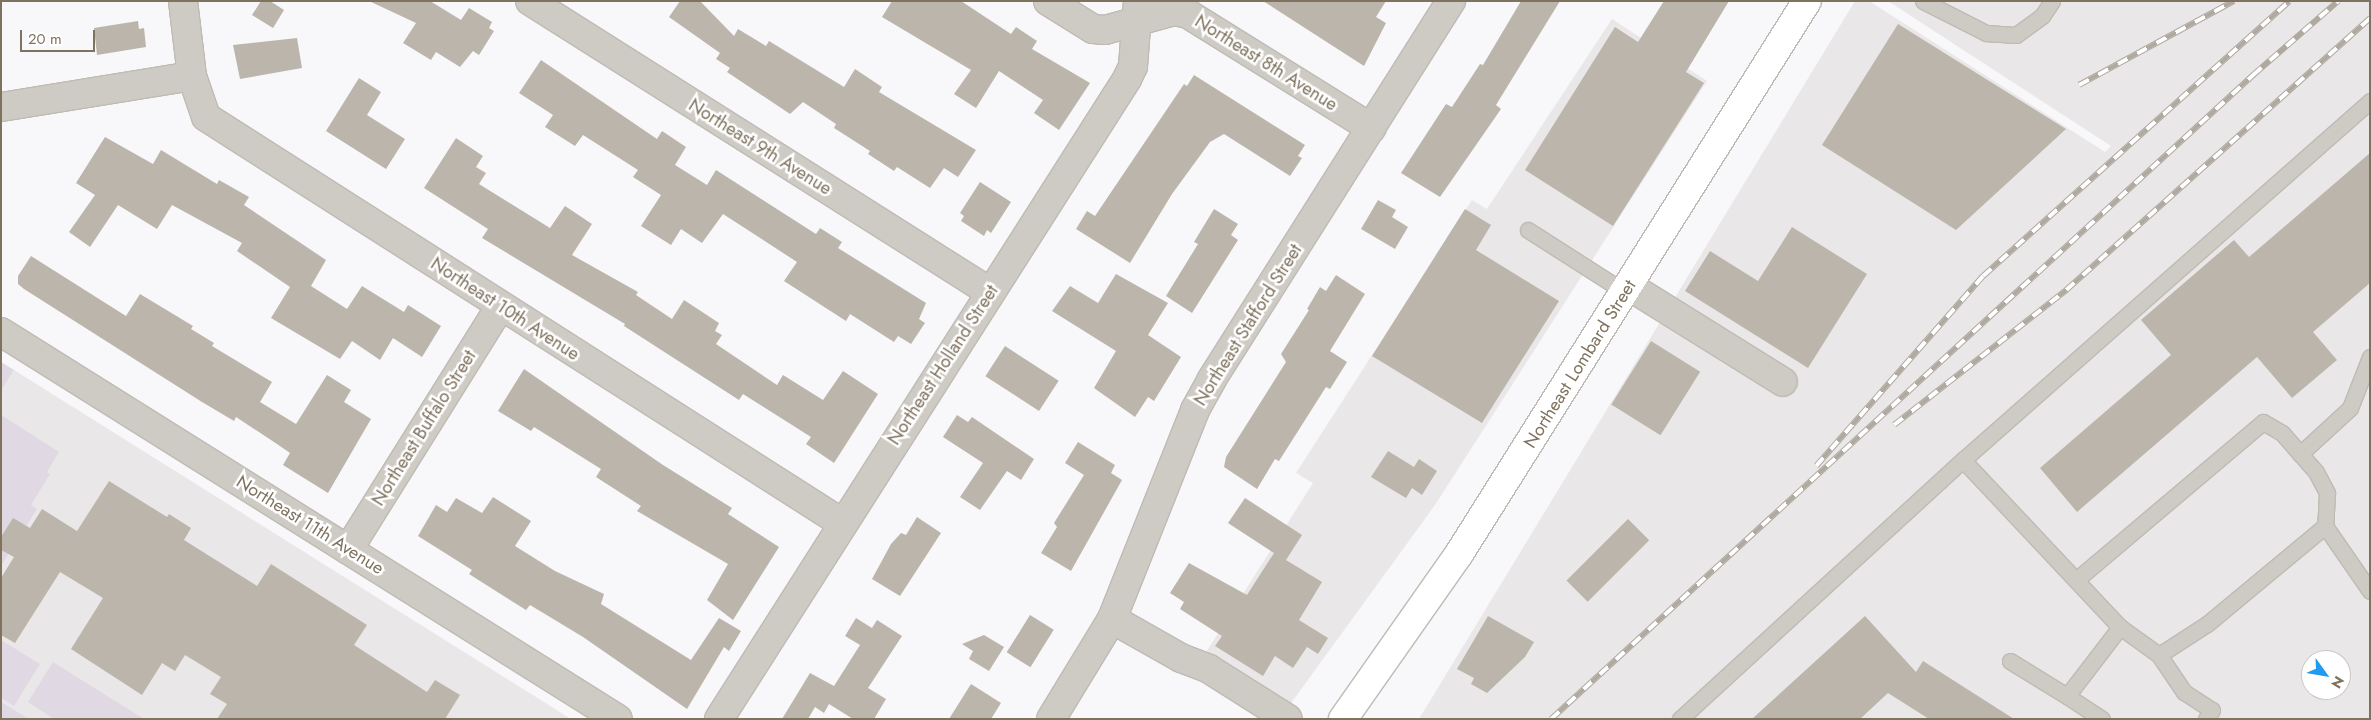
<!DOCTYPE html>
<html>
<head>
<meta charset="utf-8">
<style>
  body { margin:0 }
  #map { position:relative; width:2371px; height:720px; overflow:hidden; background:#f8f7fa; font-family:Jost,sans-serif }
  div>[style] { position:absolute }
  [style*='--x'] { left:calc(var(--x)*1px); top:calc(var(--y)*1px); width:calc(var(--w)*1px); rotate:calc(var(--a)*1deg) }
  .built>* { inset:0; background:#e9e7e8 }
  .green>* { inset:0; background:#e0d8e2 }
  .building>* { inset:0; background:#bcb5ab; transform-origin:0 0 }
  .roads { filter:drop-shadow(1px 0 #bfbbb4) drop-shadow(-1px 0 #bfbbb4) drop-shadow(0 1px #bfbbb4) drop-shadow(0 -1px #bfbbb4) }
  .lane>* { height:15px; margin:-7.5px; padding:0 7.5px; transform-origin:7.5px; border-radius:7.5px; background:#cecbc5 }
  .street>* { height:28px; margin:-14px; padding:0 14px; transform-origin:14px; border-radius:14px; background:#cecbc5 }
  .primary>* { height:28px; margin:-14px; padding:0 14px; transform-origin:14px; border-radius:14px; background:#fff }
  .rail>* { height:5.5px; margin-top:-2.75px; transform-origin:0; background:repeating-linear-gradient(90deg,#fff 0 11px,#afa9a0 0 22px); box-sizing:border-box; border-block:1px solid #afa9a0 }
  span { translate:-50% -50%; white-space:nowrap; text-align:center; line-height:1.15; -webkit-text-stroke:5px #fff; paint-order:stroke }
  .street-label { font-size:18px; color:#7f725e }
  .frame { position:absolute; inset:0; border:2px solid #7f725e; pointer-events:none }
  .north { position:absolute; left:2301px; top:650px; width:50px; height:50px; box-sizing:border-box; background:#fff; border:1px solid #ccc7bf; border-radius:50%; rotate:122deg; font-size:14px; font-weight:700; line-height:20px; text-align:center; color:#7f725e }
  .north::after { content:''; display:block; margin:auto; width:18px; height:22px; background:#219af0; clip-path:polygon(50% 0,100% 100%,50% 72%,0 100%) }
  .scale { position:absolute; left:20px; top:30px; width:75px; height:22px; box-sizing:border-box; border:2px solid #7f725e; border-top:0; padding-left:6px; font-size:15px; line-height:18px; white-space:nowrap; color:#7f725e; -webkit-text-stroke:4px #fff; paint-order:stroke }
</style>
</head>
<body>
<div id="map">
  <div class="built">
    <div style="clip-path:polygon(evenodd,1855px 1px,1869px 1px,2105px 152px,2111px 146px,1888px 1px,2370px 1px,2370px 719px,1419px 719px,1855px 1px,2311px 660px,2341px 660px,2341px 690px,2311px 690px,2311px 660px)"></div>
    <div style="clip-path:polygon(1612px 19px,1707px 81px,1435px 505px,1286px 710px,1205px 654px,1313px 483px,1296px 473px,1472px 200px,1487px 209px)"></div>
    <div style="clip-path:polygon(14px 370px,571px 719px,1px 719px,1px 391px)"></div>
  </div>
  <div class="green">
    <div style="clip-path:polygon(1px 362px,14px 370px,1px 391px)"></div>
    <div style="clip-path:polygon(1px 415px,59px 452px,47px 472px,50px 474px,31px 505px,37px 509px,1px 566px)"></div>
    <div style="clip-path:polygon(1px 640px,40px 664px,14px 706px,1px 698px)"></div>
    <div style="clip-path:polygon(53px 662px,80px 679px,144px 719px,54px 719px,28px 702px)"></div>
    <div style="clip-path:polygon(1px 702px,29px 719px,1px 719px)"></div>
  </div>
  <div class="building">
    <div style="clip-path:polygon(261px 1px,270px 1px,284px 10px,273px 28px,252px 15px)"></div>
    <div style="clip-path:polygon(369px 1px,430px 1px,461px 20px,469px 8px,492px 22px,489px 28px,494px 31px,479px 55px,473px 51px,460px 67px,436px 52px,431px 60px,403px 43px,416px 23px)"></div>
    <div style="clip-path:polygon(680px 1px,700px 1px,734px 36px,738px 29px,766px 46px,769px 41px,844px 87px,855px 69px,882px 87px,879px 92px,976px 150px,958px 177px,944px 168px,930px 188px,897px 167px,894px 171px,868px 154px,870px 151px,834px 128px,836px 124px,803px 102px,790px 114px,727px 72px,730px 68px,716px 59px,720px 53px,669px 17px)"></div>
    <div style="clip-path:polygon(892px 1px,961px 1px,1011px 34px,1016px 27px,1037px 41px,1032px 49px,1090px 83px,1059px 130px,1034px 113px,1043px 100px,999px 71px,976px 108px,954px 94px,971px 70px,882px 17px)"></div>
    <div style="clip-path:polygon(1263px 1px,1386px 1px,1376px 17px,1386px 23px,1364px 66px)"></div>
    <div style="clip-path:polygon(1521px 1px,1560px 1px,1496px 105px,1501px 109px,1440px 197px,1401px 173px,1446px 104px,1452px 107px,1480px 64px,1483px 65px)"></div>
    <div style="clip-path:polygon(1664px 1px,1729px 1px,1686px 72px,1704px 83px,1613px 226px,1525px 170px,1615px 27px,1638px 42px)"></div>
    <div style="clip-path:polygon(138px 21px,139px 29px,144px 28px,146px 47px,97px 55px,94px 28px)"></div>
    <div style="clip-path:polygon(1898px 24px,2066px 129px,1956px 230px,1822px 145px)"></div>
    <div style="clip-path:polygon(297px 38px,302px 68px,240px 79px,233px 45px)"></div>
    <div style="clip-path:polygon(541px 60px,657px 139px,662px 131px,686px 147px,675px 165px,707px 185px,716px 170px,816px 234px,820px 228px,842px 242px,838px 248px,926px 303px,919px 319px,925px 323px,911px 344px,898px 336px,894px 342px,850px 314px,846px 321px,784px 281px,797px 262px,723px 214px,702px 243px,681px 229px,671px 245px,641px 226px,661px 195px,633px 177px,638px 170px,583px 135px,575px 146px,545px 127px,553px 115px,519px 93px)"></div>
    <div style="clip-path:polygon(1194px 75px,1305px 145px,1298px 156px,1302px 158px,1290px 176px,1224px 134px,1210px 142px,1172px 194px,1130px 263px,1076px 229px,1087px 211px,1095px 216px,1184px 84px,1187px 86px)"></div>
    <div style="clip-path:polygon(359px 78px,381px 92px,367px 115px,405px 139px,386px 169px,326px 131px)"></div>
    <div style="clip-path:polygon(105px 137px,153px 164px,161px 150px,217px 184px,219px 180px,249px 197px,244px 205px,326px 260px,311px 286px,347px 309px,362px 286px,404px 312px,408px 305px,441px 326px,422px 357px,393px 338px,380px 360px,352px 341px,340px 359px,271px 318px,290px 287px,237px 251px,242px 243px,172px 205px,157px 229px,118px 205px,90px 247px,69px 232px,95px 195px,76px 183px)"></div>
    <div style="clip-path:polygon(456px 138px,483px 156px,476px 167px,486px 173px,479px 184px,550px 228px,565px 206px,592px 224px,572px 255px,638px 292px,636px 295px,672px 319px,684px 300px,719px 323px,715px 331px,722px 335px,716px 344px,777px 385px,783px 375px,823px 400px,843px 371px,878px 394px,834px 463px,806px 444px,811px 437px,743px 394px,739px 400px,624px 326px,625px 324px,482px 238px,488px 229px,424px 188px)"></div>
    <div style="clip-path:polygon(2370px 153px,2370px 283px,2313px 332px,2337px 360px,2292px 398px,2257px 357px,2077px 512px,2040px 468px,2171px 355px,2141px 320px,2234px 240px,2249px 257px)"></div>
    <div style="clip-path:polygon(980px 182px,1011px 202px,991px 233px,987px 230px,984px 236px,961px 221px,964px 216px,960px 213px)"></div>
    <div style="clip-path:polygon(1378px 200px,1396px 210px,1392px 217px,1408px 227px,1395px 249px,1361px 229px)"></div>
    <div style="clip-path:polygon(1214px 209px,1238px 224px,1231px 235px,1238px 240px,1192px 313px,1166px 296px,1198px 244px,1194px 242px)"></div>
    <div style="clip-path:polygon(1465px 209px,1491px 225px,1476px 250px,1559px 301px,1482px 423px,1372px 356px)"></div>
    <div style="clip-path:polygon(1792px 227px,1867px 274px,1808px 368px,1685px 291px,1710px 251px,1758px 281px)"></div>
    <div style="clip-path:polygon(31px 256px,126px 316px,140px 294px,193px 326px,191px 329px,214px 343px,212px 346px,272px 382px,260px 402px,296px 424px,327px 375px,351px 390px,344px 402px,371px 419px,328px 493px,283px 465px,290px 453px,277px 444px,236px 417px,234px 421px,202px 402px,24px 289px,18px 284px,18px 276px)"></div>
    <div style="clip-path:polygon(1116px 274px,1168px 303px,1148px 335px,1181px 357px,1154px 401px,1148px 397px,1135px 417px,1094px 388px,1116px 351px,1052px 311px,1070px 286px,1098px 303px)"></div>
    <div style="clip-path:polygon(1336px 275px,1365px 294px,1330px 351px,1347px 362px,1330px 389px,1326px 387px,1279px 461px,1275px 459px,1257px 489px,1224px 467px,1226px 457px,1286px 362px,1281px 354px,1309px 310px,1307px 309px,1320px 287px,1326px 291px)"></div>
    <div style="left:1651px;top:341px;width:58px;height:75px;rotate:32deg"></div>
    <div style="left:1005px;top:346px;width:64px;height:36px;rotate:33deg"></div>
    <div style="clip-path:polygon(524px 369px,663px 465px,732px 508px,728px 514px,779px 547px,733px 620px,707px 600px,728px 564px,637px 511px,641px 506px,596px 477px,601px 469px,534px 427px,531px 431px,498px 411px)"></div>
    <div style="clip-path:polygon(957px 415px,968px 422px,972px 417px,1034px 459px,1021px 480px,1007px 471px,980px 510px,960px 497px,983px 463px,943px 437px)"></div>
    <div style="clip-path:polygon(1078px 442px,1115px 465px,1111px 473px,1122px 480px,1071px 571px,1041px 553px,1057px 527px,1054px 523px,1084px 475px,1065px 463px)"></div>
    <div style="clip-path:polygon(1388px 451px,1414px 467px,1419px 459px,1437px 471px,1422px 495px,1412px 488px,1406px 498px,1371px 477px)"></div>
    <div style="clip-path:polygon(109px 481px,167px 517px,169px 514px,191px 528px,184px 540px,257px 586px,271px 564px,367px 625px,354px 645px,427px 692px,435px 680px,460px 695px,445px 719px,217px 719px,227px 704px,210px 694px,221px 677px,185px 655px,175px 671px,162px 663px,142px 695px,71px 649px,103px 598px,60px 572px,15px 643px,1px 635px,1px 578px,14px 557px,1px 550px,1px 537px,13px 518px,30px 528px,42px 509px,77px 531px)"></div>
    <div style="clip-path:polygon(493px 497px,531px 521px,515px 546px,555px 571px,604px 594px,601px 604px,691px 660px,719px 618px,741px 631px,729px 651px,724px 647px,687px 709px,583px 637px,530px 605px,526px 610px,469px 574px,472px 570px,418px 536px,436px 505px,447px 512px,456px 498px,482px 513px)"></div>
    <div style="clip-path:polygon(1245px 498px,1302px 535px,1286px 560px,1322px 582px,1299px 620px,1328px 638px,1318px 654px,1307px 647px,1293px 668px,1275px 656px,1263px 676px,1215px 646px,1222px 636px,1180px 609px,1184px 602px,1170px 593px,1189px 563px,1247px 595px,1274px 553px,1228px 523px)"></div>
    <div style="clip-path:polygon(917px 517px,941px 533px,900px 596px,872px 579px,891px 544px,901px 533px,906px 535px)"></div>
    <div style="left:1628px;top:519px;width:30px;height:87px;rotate:45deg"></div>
    <div style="left:1030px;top:615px;width:28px;height:44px;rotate:32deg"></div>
    <div style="clip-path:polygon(1488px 616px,1534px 642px,1525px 657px,1487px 693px,1471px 684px,1474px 678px,1457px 669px)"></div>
    <div style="clip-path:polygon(1865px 616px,1916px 672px,1923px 661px,2014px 719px,1929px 719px,1888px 693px,1860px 719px,1752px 719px)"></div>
    <div style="clip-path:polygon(856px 618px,872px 628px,877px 620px,902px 636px,868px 688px,886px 699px,874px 719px,853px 719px,829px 704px,824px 713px,815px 707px,808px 719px,782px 719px,810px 673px,834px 686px,860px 645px,845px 636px)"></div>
    <div style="clip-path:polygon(984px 635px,1004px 647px,989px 671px,969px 659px,973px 651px,962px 644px)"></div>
    <div style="clip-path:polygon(971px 684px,1001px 703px,991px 719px,949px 719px)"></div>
  </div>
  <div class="roads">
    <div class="lane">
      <div style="--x:1923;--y:1;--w:71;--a:26.9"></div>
      <div style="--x:1986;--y:33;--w:30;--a:4"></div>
      <div style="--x:2016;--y:35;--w:32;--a:-36"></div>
      <div style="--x:2042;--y:16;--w:18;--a:-56"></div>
      <div style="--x:2370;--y:101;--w:543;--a:138.59"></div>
      <div style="--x:1963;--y:460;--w:229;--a:46.8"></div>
      <div style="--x:2120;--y:627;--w:48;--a:35.7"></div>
      <div style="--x:2159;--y:655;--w:57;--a:-32.9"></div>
      <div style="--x:2207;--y:624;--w:153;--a:-39.7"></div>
      <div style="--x:2325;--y:526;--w:79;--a:55.3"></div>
      <div style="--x:1528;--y:230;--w:115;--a:32.6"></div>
      <div style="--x:2300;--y:454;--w:68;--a:-42.6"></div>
      <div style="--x:2350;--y:408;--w:55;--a:-68.6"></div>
      <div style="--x:2076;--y:580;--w:245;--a:-40.2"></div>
      <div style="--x:2263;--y:422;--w:22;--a:30"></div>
      <div style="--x:2282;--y:433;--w:52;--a:48.9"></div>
      <div style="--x:2316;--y:472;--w:24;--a:62"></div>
      <div style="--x:2327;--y:493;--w:33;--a:93"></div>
      <div style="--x:2159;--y:655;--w:45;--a:56"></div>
      <div style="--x:2184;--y:692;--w:33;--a:33"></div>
      <div style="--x:2212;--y:710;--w:11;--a:124"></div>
      <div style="--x:2010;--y:661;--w:67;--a:31.6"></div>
      <div style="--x:1680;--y:719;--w:384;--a:-42.5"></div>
      <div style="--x:2102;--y:719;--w:42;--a:-146.7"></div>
      <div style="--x:2067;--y:696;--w:87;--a:-52.5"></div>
    </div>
    <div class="street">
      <div style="--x:183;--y:1;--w:76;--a:83.2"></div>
      <div style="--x:192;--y:76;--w:43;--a:71.1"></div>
      <div style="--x:206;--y:117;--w:755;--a:32.55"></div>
      <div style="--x:530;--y:1;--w:544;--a:32.32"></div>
      <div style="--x:1048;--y:1;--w:53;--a:31.9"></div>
      <div style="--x:1093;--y:29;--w:12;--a:5"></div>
      <div style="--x:1105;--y:30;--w:72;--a:-15.4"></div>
      <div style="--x:1174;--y:11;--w:14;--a:12"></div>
      <div style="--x:1188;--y:14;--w:216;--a:31.9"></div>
      <div style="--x:1;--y:107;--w:193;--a:-9.2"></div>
      <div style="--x:1629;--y:286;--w:181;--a:31.9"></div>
      <div style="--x:1;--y:332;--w:728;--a:32.1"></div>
      <div style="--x:348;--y:550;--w:287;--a:-58"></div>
      <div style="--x:1112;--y:619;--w:79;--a:29.5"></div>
      <div style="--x:1181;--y:658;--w:30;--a:21"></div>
      <div style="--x:1209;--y:669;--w:93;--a:32.3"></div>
      <div style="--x:719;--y:719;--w:759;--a:-57.48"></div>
      <div style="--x:1127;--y:79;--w:14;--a:-65"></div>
      <div style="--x:1133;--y:66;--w:65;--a:-85.6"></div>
      <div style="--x:1051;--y:719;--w:117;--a:-58.6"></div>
      <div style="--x:1112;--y:619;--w:225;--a:-68.3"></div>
      <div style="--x:1195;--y:410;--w:35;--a:-61"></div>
      <div style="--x:1212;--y:379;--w:447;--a:-57.7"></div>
    </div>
    <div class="primary">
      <div style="--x:1343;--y:719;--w:202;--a:-54.9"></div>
      <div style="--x:1459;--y:554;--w:653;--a:-57.82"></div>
    </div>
  </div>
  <div class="rail">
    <div style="--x:2079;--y:85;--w:176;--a:-28.5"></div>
    <div style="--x:1894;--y:425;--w:219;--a:-38.1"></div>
    <div style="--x:2066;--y:290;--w:408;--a:-41.8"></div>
    <div style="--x:1816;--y:466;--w:253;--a:-48.7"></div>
    <div style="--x:1983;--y:276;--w:411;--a:-41.9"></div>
    <div style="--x:1551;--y:719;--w:953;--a:-42.53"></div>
    <div style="--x:2253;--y:75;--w:113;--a:-41"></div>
  </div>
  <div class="street-label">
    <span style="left:1266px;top:63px;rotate:32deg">Northeast 8th Avenue</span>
    <span style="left:760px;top:147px;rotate:32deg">Northeast 9th Avenue</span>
    <span style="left:505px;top:309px;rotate:33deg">Northeast 10th Avenue</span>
    <span style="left:1248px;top:325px;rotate:-58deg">Northeast Stafford Street</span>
    <span style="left:1580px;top:364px;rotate:-58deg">Northeast Lombard Street</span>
    <span style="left:943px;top:365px;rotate:-57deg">Northeast Holland Street</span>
    <span style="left:424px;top:428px;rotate:-58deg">Northeast Buffalo Street</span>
    <span style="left:310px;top:525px;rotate:32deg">Northeast 11th Avenue</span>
  </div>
  <div class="frame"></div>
  <div class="north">N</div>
  <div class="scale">20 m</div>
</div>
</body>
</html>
